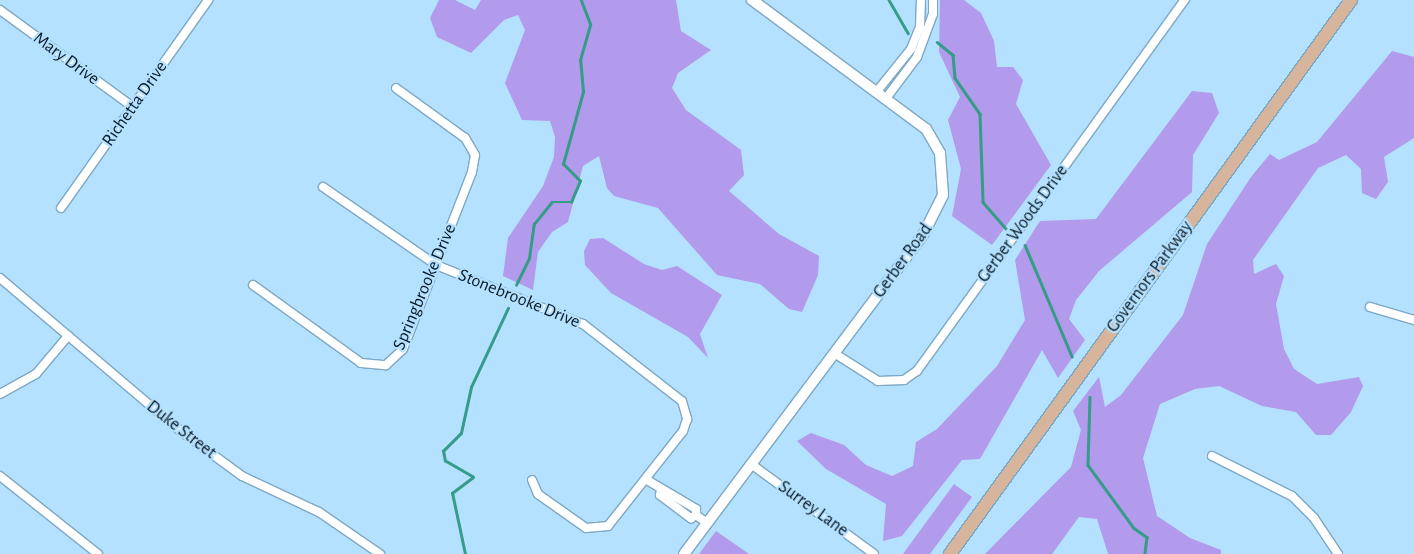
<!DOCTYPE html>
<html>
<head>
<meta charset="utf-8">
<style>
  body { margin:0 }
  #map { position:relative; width:1414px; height:554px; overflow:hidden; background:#b4e1ff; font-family:"Alegreya Sans",sans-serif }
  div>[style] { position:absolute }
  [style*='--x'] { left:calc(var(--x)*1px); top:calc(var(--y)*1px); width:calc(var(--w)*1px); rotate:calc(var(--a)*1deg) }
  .green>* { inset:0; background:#b29aec }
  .stream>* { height:2.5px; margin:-1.25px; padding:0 1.25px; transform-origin:1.25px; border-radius:1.25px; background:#349c87 }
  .roads { filter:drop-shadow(1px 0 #7da8c4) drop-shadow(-1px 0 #7da8c4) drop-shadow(0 1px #7da8c4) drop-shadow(0 -1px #7da8c4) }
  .minor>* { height:8px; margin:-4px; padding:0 4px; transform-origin:4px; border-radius:4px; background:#fff }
  .tertiary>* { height:10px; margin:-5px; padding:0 5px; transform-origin:5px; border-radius:5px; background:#fff }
  .primary>* { height:12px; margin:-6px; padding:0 6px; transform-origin:6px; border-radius:6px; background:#d7b59c }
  span { translate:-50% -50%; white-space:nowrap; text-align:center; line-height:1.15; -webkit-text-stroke:4.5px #b4e1ff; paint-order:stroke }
  .street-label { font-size:18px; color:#081923 }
</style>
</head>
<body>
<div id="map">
  <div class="green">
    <div style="clip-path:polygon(439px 0,455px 0,475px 10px,481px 0,676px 0,681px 31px,711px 50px,678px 73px,672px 88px,686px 110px,741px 150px,744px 175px,729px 191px,779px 234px,819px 256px,818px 275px,802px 312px,789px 309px,760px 284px,717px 275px,658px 208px,614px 196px,607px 188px,599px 156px,583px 166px,568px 222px,552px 232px,538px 252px,533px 290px,503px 276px,508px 238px,543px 186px,554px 157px,555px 137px,550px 121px,522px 120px,505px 83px,525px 30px,518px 15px,504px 20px,471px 53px,437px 37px,430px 18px)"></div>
    <div style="clip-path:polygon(940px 0,964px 0,981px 13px,994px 41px,997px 67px,1013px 67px,1023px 80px,1016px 104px,1051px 165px,992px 245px,952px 216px,961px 169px,948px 120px,960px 97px,939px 52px)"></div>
    <div style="clip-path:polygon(1392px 51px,1414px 57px,1414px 138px,1384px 157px,1388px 182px,1376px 199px,1362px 193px,1361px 169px,1346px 155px,1318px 168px,1253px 260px,1254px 274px,1276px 264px,1284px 276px,1276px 304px,1284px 349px,1294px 369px,1317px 384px,1359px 377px,1363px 386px,1351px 412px,1331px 435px,1316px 435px,1296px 412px,1262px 406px,1219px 386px,1195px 389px,1160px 404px,1143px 458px,1157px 516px,1190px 538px,1221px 550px,1221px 554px,1108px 554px,1097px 519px,1079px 517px,1052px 554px,985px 554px,1071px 467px,1081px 430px,1073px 411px,1099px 377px,1105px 407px,1121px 395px,1183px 315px,1207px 244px,1251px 177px,1270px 154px,1279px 160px,1317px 142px)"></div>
    <div style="clip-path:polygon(1192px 91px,1212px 93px,1219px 113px,1193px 155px,1192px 192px,1099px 271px,1076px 300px,1069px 319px,1085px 340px,1058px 378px,1042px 350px,980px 459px,962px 460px,902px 536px,883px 541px,886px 504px,826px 469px,797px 441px,811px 433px,844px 445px,866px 465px,892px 476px,913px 466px,916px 442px,937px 429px,997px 366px,1025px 320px,1015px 260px,1040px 221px,1096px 219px)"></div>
    <div style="clip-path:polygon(603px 238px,644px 264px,662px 270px,677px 266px,722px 295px,700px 334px,708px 358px,688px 337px,611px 293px,585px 265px,584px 251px,590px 239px)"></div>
    <div style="clip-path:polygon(954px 484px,972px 497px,930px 554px,903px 554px)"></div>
    <div style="clip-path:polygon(716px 531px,749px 554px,699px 554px)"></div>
  </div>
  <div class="stream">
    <div style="--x:889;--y:0;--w:38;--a:60"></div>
    <div style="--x:937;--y:42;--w:21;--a:39"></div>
    <div style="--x:953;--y:55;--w:23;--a:85"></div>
    <div style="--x:955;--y:78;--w:44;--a:55.2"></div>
    <div style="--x:980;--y:114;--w:88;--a:88"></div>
    <div style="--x:983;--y:202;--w:35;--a:49"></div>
    <div style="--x:1025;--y:245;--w:121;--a:67.1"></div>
    <div style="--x:516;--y:285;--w:30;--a:-64"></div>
    <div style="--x:529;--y:258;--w:34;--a:-82"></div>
    <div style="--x:534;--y:224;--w:28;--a:-51"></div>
    <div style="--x:552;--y:202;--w:19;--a:0"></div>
    <div style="--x:571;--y:202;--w:23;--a:-67"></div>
    <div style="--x:580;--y:181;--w:24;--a:-135"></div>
    <div style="--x:563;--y:164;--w:75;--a:-74.5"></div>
    <div style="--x:583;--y:92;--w:32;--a:-95"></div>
    <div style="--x:580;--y:60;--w:37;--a:-74"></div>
    <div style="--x:590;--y:24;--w:26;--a:-111"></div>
    <div style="--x:1090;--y:397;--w:68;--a:91.7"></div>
    <div style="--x:1088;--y:465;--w:78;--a:53.9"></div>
    <div style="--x:1134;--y:528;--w:16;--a:35"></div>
    <div style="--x:1147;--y:537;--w:17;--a:97"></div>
    <div style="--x:465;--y:554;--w:62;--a:-102"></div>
    <div style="--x:452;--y:493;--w:26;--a:-37"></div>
    <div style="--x:473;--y:477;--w:32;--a:-150"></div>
    <div style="--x:445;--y:461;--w:10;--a:-101"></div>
    <div style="--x:443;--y:451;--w:25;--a:-45"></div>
    <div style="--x:461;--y:433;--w:47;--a:-77.7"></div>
    <div style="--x:471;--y:387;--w:87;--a:-64.9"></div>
  </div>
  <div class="roads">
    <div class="minor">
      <div style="--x:0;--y:10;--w:165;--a:36.1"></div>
      <div style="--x:878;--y:90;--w:53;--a:-51.2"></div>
      <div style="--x:911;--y:49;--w:24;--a:-68"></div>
      <div style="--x:920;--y:27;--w:27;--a:-88"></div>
      <div style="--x:887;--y:97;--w:50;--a:-53.1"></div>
      <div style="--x:917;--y:57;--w:46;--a:-69.6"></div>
      <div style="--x:933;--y:14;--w:14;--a:-90"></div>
      <div style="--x:323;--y:187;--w:137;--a:34.6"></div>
      <div style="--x:436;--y:265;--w:158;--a:21.9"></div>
      <div style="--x:583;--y:324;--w:125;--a:37.9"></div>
      <div style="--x:682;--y:401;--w:19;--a:74"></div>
      <div style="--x:687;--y:419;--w:13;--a:108"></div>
      <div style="--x:683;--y:431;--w:121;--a:128.3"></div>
      <div style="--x:608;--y:526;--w:22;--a:175"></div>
      <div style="--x:586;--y:528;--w:59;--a:-144.7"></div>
      <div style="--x:538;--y:494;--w:15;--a:-113"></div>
      <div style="--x:61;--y:208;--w:255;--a:-54.7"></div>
      <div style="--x:0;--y:278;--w:233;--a:40.3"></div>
      <div style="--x:178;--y:429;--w:79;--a:36.3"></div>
      <div style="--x:242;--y:476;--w:85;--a:25.1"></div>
      <div style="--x:319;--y:512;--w:74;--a:34.5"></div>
      <div style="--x:253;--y:285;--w:133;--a:35.8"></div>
      <div style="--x:361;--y:363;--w:25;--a:5"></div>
      <div style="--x:386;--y:365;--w:23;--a:-43"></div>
      <div style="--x:403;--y:349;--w:190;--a:-68.7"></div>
      <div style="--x:472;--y:172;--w:17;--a:-80"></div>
      <div style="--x:475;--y:155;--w:20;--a:-120"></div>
      <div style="--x:465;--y:138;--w:85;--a:-144.1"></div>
      <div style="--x:1370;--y:307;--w:46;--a:16.5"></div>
      <div style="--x:834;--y:353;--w:52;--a:32.5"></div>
      <div style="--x:878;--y:381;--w:26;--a:-2"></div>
      <div style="--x:904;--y:380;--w:16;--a:-35"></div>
      <div style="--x:917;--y:371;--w:458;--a:-54.2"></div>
      <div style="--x:0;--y:394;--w:41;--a:-29.1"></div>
      <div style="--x:36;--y:374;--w:50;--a:-49.9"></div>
      <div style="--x:1212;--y:456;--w:89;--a:26.6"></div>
      <div style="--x:1292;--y:496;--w:31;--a:45"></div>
      <div style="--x:1314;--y:518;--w:43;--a:56.3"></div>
      <div style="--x:751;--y:464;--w:152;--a:36.2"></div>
      <div style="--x:0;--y:476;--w:125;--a:38.5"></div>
      <div style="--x:647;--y:480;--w:57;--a:30.6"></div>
      <div style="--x:696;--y:509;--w:6;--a:90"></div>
      <div style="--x:696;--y:515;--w:14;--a:36"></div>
      <div style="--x:661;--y:490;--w:5;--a:101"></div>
      <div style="--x:660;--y:495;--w:39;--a:37"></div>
      <div style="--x:691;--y:518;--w:6;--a:-31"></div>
    </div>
    <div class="tertiary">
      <div style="--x:684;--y:554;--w:401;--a:-53.2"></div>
      <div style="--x:924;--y:233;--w:42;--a:-63.4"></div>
      <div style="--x:943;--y:195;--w:42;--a:-94.1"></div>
      <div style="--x:940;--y:153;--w:28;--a:-120"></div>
      <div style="--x:926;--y:129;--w:217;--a:-143.4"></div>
    </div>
    <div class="primary">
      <div style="--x:950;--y:554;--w:684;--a:-54.1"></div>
    </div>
  </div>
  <div class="street-label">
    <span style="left:66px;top:59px;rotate:36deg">Mary Drive</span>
    <span style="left:135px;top:104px;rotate:-55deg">Richetta Drive</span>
    <span style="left:1023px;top:224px;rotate:-54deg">Gerber Woods Drive</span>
    <span style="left:903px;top:261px;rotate:-54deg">Gerber Road</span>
    <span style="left:1150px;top:277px;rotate:-54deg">Governors Parkway</span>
    <span style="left:425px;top:287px;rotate:-67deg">Springbrooke Drive</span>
    <span style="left:519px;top:299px;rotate:22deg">Stonebrooke Drive</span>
    <span style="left:181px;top:430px;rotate:38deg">Duke Street</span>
    <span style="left:813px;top:509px;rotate:36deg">Surrey Lane</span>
  </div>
</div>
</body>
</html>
